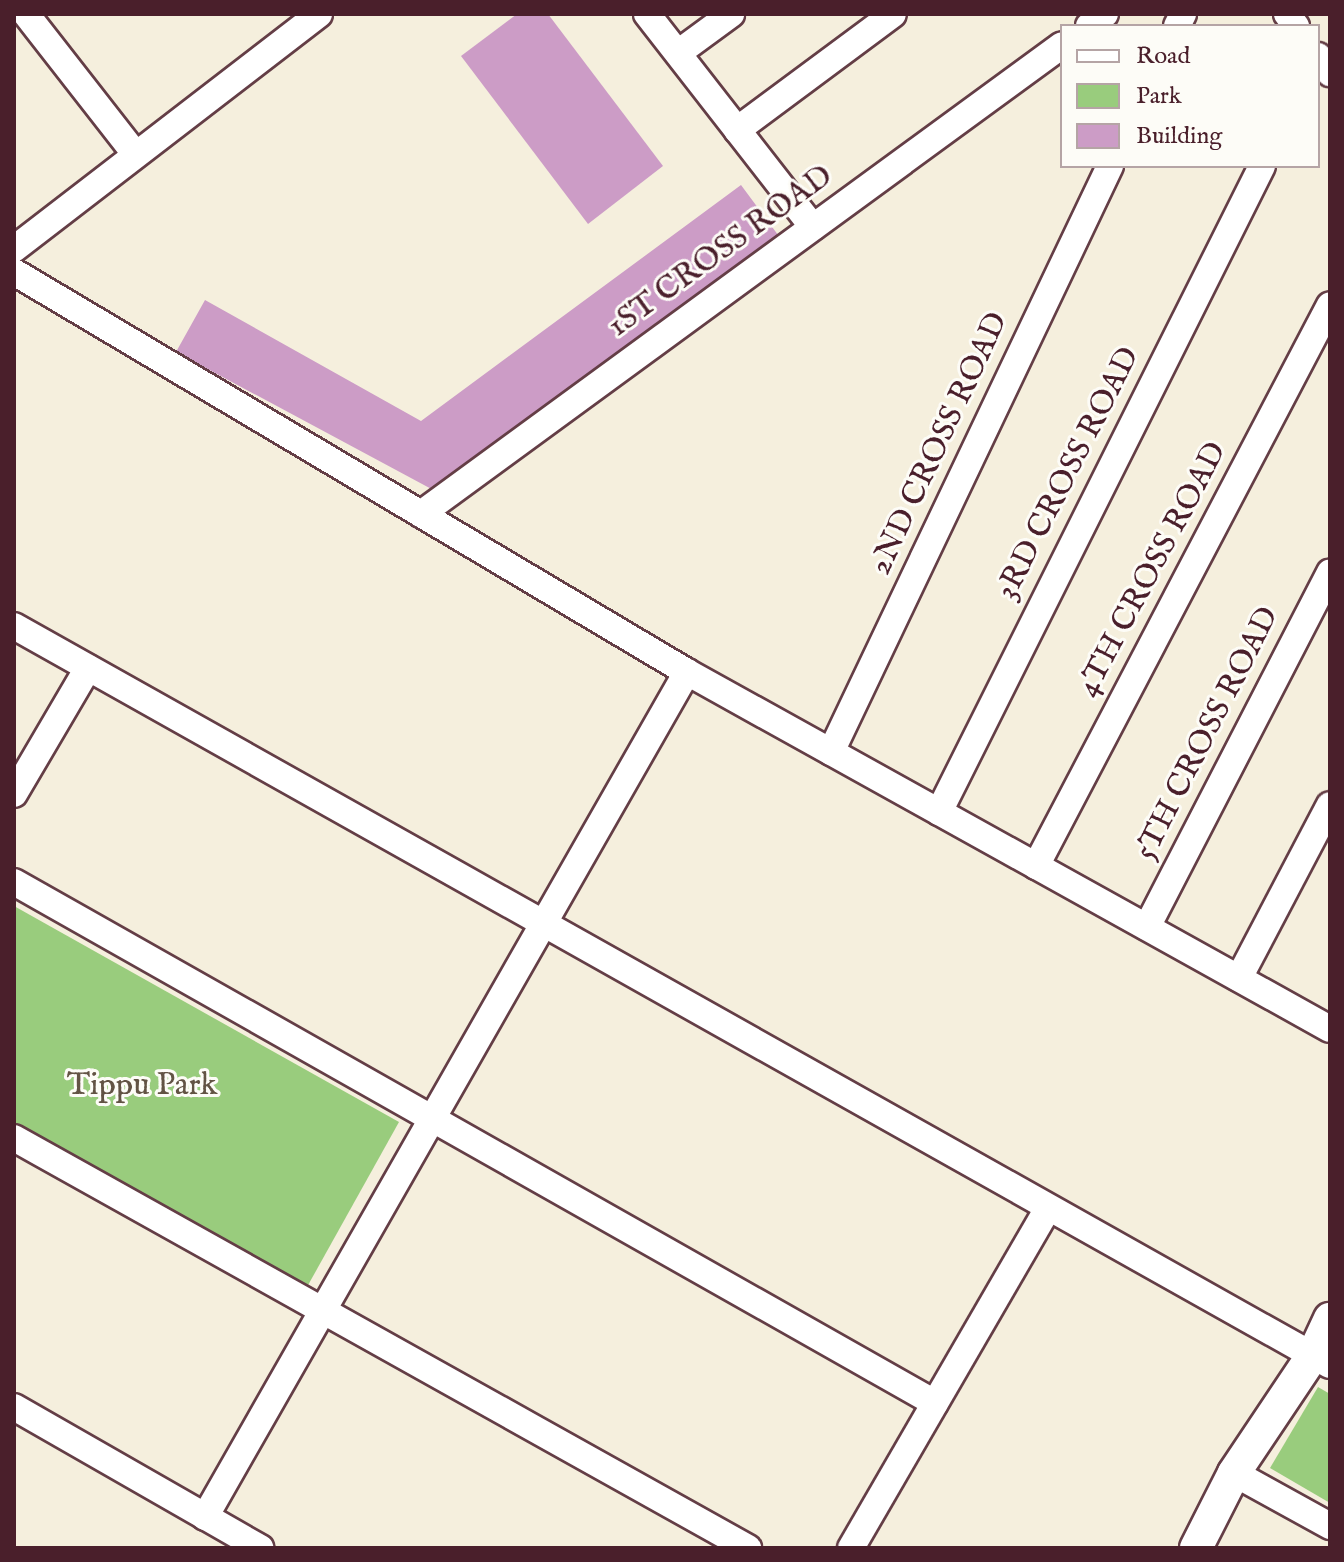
<!DOCTYPE html>
<html>
<head>
<meta charset="utf-8">
<style>
  body { margin:0 }
  #map { position:relative; width:1344px; height:1562px; overflow:hidden; background:#f5efdd; font-family:"IM FELL English",serif }
  div>[style] { position:absolute }
  [style*='--x'] { left:calc(var(--x)*1px); top:calc(var(--y)*1px); width:calc(var(--w)*1px); rotate:calc(var(--a)*1deg) }
  .green>* { inset:0; background:#99cc7d }
  .building>* { inset:0; background:#cc9cc6 }
  .roads { filter:drop-shadow(2px 0 #643e46) drop-shadow(-2px 0 #643e46) drop-shadow(0 2px #643e46) drop-shadow(0 -2px #643e46) }
  .minor>* { height:26px; margin:-13px; padding:0 13px; transform-origin:13px; border-radius:13px; background:#fff }
  .tertiary>* { height:32px; margin:-16px; padding:0 16px; transform-origin:16px; border-radius:16px; background:#fff }
  span { translate:-50% -50%; white-space:nowrap; text-align:center; line-height:1.15; -webkit-text-stroke:6px #fdfcf7; paint-order:stroke }
  .street-label { font-size:32px; color:#4a1f2b }
  .park-label { font-size:32px; color:#625344 }
  .frame { position:absolute; inset:0; border:16px solid #4a1f2b; pointer-events:none }
  .legend { position:absolute; left:1060px; top:24px; width:260px; height:144px; box-sizing:border-box; background:#fdfcf7; border:2px solid #b5a4a5; margin:0; padding:10px 14px; list-style:none; font-size:24px; color:#4a1f2b }
  .legend li { display:flex; align-items:center; gap:16px; height:40px }
  .legend b { width:40px; border:2px solid #b5a4a5 }
</style>
</head>
<body>
<div id="map">
  <div class="green">
    <div style="clip-path:polygon(14px 906px,399px 1122px,307px 1287px,14px 1122px)"></div>
    <div style="clip-path:polygon(1318px 1387px,1330px 1394px,1330px 1503px,1270px 1468px)"></div>
  </div>
  <div class="building">
    <div style="clip-path:polygon(517px 14px,548px 14px,663px 166px,588px 224px,461px 56px)"></div>
    <div style="clip-path:polygon(741px 185px,781px 239px,437px 492px,176px 352px,205px 300px,421px 421px)"></div>
  </div>
  <div class="roads">
    <div class="minor">
      <div style="--x:26;--y:14;--w:175;--a:52"></div>
      <div style="--x:647;--y:14;--w:270;--a:52.1"></div>
      <div style="--x:1287;--y:14;--w:15;--a:53"></div>
      <div style="--x:1089;--y:26;--w:20;--a:-37"></div>
      <div style="--x:1177;--y:26;--w:13;--a:-63"></div>
      <div style="--x:678;--y:53;--w:66;--a:-36.3"></div>
      <div style="--x:1318;--y:56;--w:21;--a:55"></div>
      <div style="--x:737;--y:130;--w:194;--a:-36.6"></div>
      <div style="--x:14;--y:249;--w:385;--a:-37.6"></div>
      <div style="--x:14;--y:272;--w:783;--a:30.73"></div>
      <div style="--x:687;--y:672;--w:735;--a:29.04"></div>
      <div style="--x:421;--y:514;--w:794;--a:-36.19"></div>
      <div style="--x:14;--y:626;--w:1509;--a:29.32"></div>
      <div style="--x:831;--y:752;--w:649;--a:-64.54"></div>
      <div style="--x:14;--y:794;--w:146;--a:-59.6"></div>
      <div style="--x:939;--y:812;--w:722;--a:-63.43"></div>
      <div style="--x:1036;--y:866;--w:633;--a:-62.34"></div>
      <div style="--x:14;--y:882;--w:1058;--a:29.5"></div>
      <div style="--x:1147;--y:927;--w:399;--a:-62.7"></div>
      <div style="--x:1239;--y:978;--w:195;--a:-62.3"></div>
      <div style="--x:14;--y:1138;--w:841;--a:29.19"></div>
      <div style="--x:14;--y:1407;--w:284;--a:29.8"></div>
      <div style="--x:1234;--y:1473;--w:110;--a:28.9"></div>
      <div style="--x:205;--y:1517;--w:973;--a:-60.3"></div>
      <div style="--x:851;--y:1548;--w:391;--a:-59.9"></div>
    </div>
    <div class="tertiary">
      <div style="--x:1196;--y:1548;--w:84;--a:-63.1"></div>
      <div style="--x:1234;--y:1473;--w:142;--a:-56.2"></div>
      <div style="--x:1313;--y:1355;--w:40;--a:-65"></div>
    </div>
  </div>
  <div class="street-label">
    <span style="left:721px;top:252px;rotate:-36deg">1ST CROSS ROAD</span>
    <span style="left:940px;top:444px;rotate:-65deg">2ND CROSS ROAD</span>
    <span style="left:1069px;top:474px;rotate:-63deg">3RD CROSS ROAD</span>
    <span style="left:1153px;top:570px;rotate:-62deg">4TH CROSS ROAD</span>
    <span style="left:1208px;top:734px;rotate:-63deg">5TH CROSS ROAD</span>
  </div>
  <div class="park-label">
    <span style="left:142px;top:1086px">Tippu Park</span>
  </div>
  <div class="frame"></div>
  <ul class="legend">
  <li><b style="height:10px;background:#fff"></b>Road</li>
  <li><b style="height:22px;background:#99cc7d"></b>Park</li>
  <li><b style="height:22px;background:#cc9cc6"></b>Building</li>
  </ul>
</div>
</body>
</html>
